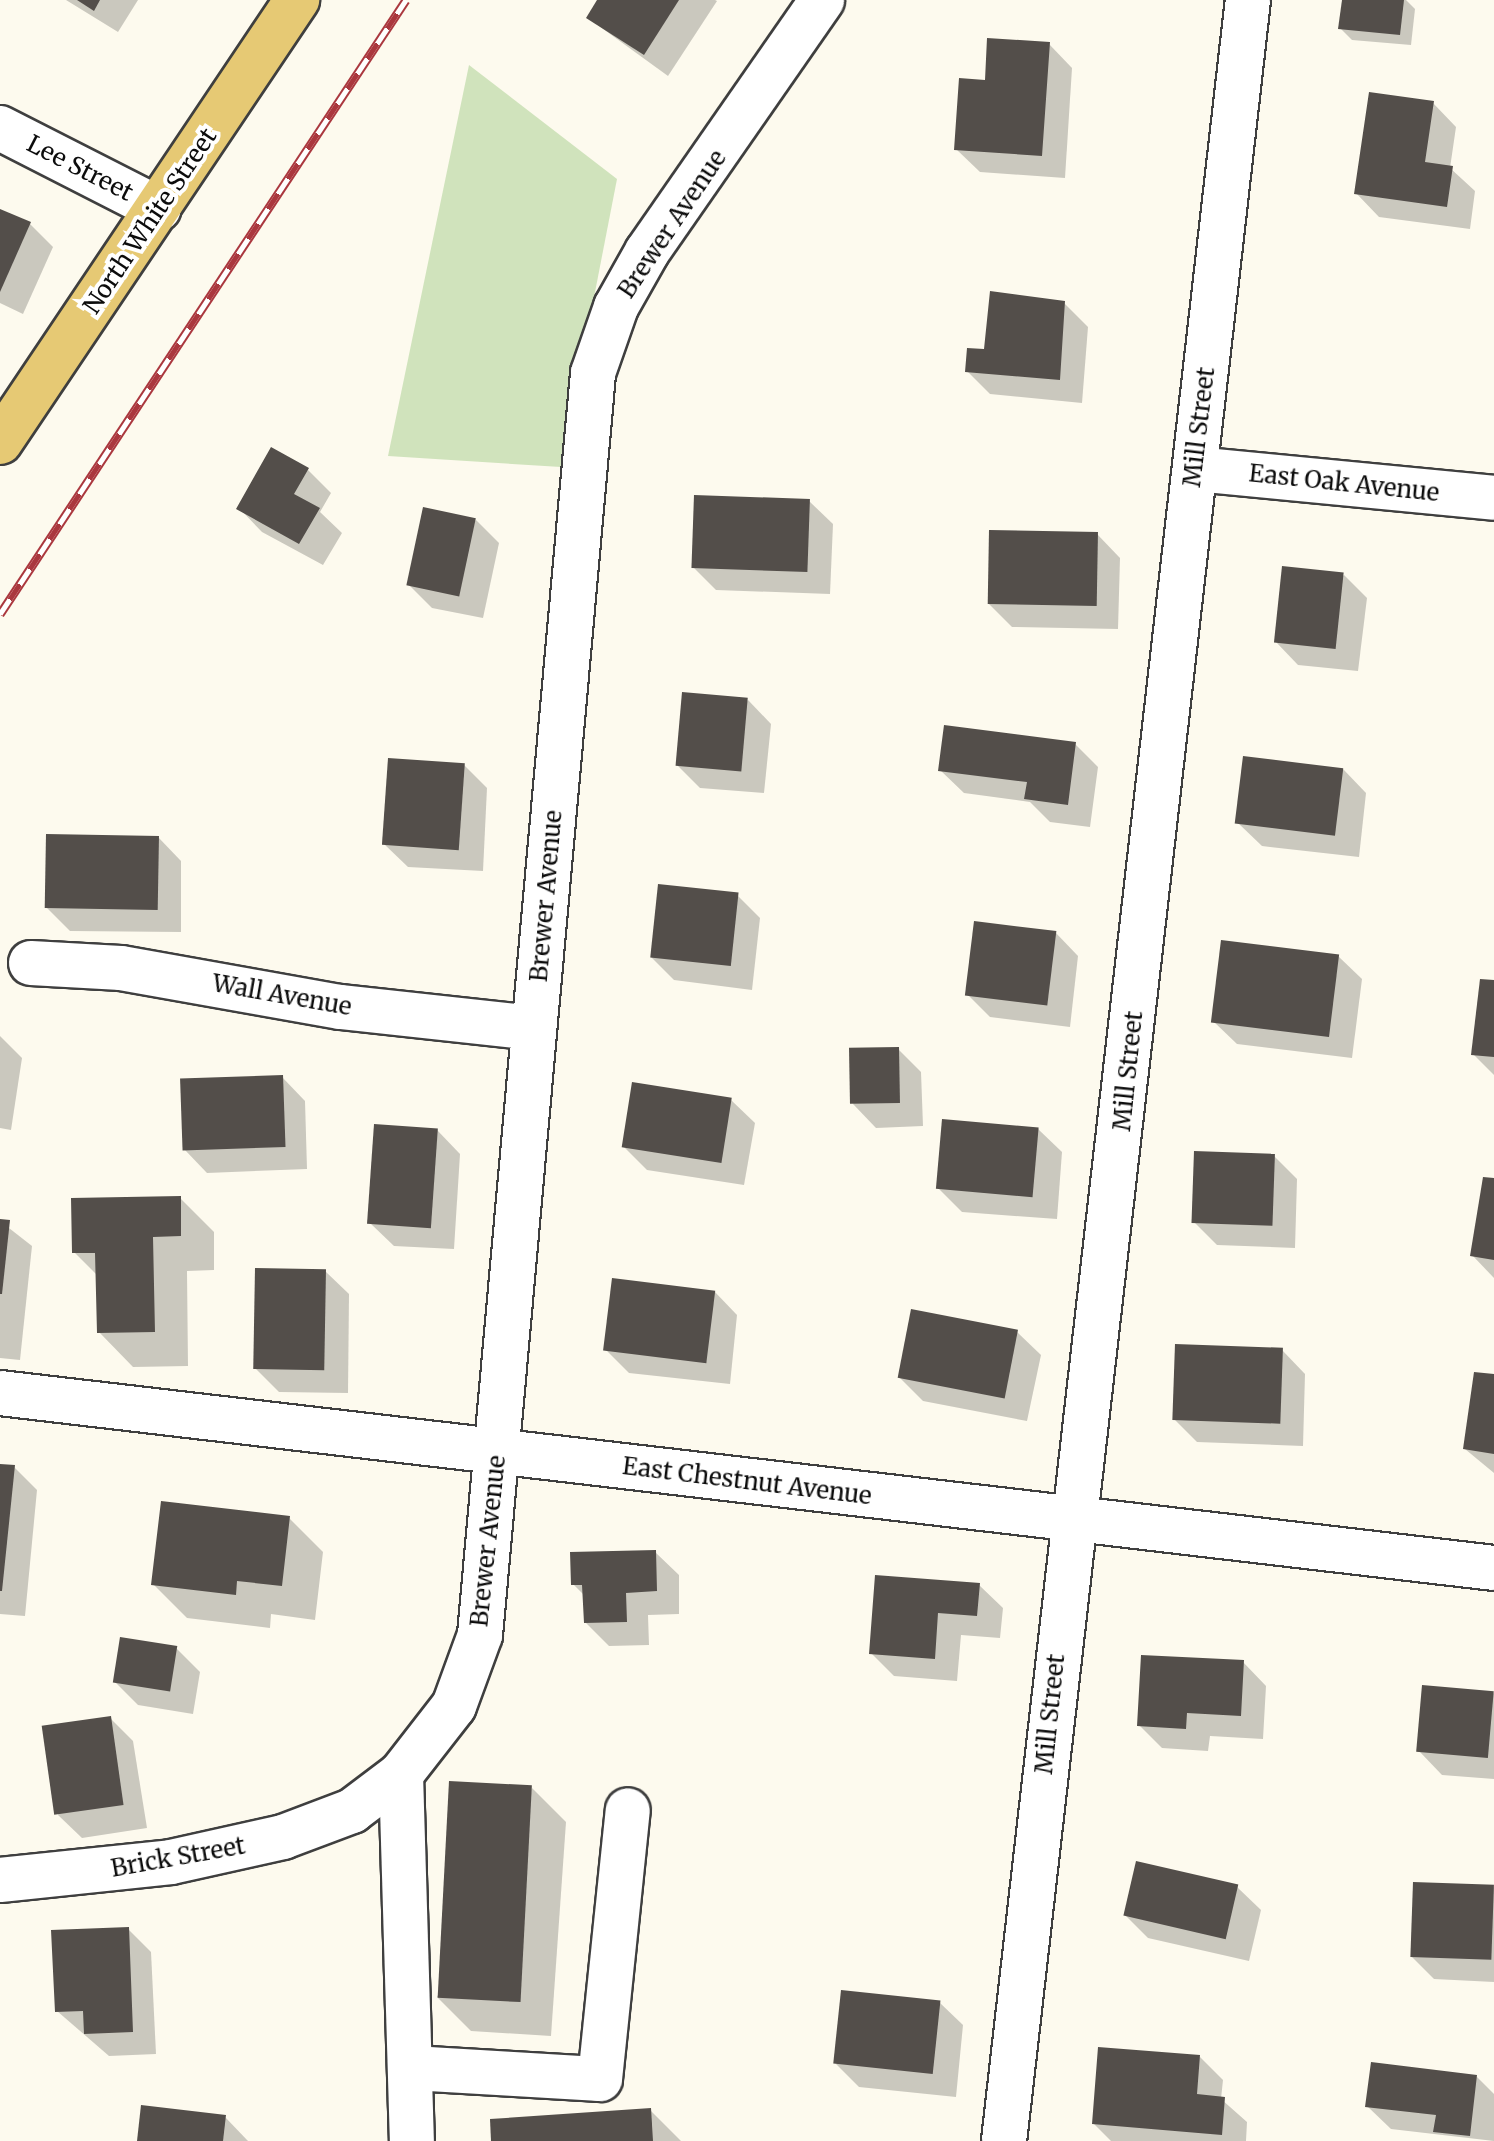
<!DOCTYPE html>
<html>
<head>
<meta charset="utf-8">
<style>
  body { margin:0 }
  #map { position:relative; width:1494px; height:2141px; overflow:hidden; background:#fdfaee; font-family:Merriweather,serif }
  div>[style] { position:absolute }
  [style*='--x'] { left:calc(var(--x)*1px); top:calc(var(--y)*1px); width:calc(var(--w)*1px); rotate:calc(var(--a)*1deg) }
  .green>* { inset:0; background:#d0e3bc }
  .shadow>* { inset:0; background:#0003 }
  .building>* { inset:0; background:#534e4a; transform-origin:0 0 }
  .roads { filter:drop-shadow(2px 0 #3f3f3f) drop-shadow(-2px 0 #3f3f3f) drop-shadow(0 2px #3f3f3f) drop-shadow(0 -2px #3f3f3f) }
  .minor>* { height:44px; margin:-22px; padding:0 22px; transform-origin:22px; border-radius:22px; background:#fff }
  .major>* { height:44px; margin:-22px; padding:0 22px; transform-origin:22px; border-radius:22px; background:#e6c974 }
  .rail>* { height:9px; margin-top:-4.5px; transform-origin:0; background:repeating-linear-gradient(90deg,#fff 0 18px,#aa373e 0 36px); box-sizing:border-box; border-block:2px solid #aa373e }
  span { translate:-50% -50%; white-space:nowrap; text-align:center; line-height:1.15; -webkit-text-stroke:8px #fff; paint-order:stroke }
  .street-label { font-size:24px; color:#0c0c0c }
</style>
</head>
<body>
<div id="map">
  <div class="green">
    <div style="clip-path:polygon(469px 65px,617px 179px,561px 467px,388px 456px)"></div>
  </div>
  <div class="shadow">
    <div style="clip-path:polygon(66px 0,138px 0,118px 32px)"></div>
    <div style="clip-path:polygon(600px 0,715px 0,717px 1px,668px 76px,588px 18px)"></div>
    <div style="clip-path:polygon(1344px 0,1406px 0,1415px 9px,1411px 45px,1352px 40px,1341px 29px)"></div>
    <div style="clip-path:polygon(1049px 44px,1072px 68px,1065px 178px,980px 172px,956px 149px,986px 82px)"></div>
    <div style="clip-path:polygon(1433px 103px,1456px 127px,1450px 168px,1475px 191px,1470px 229px,1379px 217px,1356px 193px)"></div>
    <div style="clip-path:polygon(0 211px,30px 224px,53px 247px,23px 314px,0 303px)"></div>
    <div style="clip-path:polygon(1064px 303px,1088px 327px,1082px 403px,990px 394px,967px 371px,986px 351px)"></div>
    <div style="clip-path:polygon(308px 470px,331px 493px,320px 512px,342px 533px,323px 565px,262px 532px,239px 508px)"></div>
    <div style="clip-path:polygon(809px 501px,833px 524px,830px 594px,716px 590px,693px 567px)"></div>
    <div style="clip-path:polygon(476px 520px,499px 543px,483px 618px,432px 608px,409px 585px)"></div>
    <div style="clip-path:polygon(1097px 534px,1120px 558px,1118px 629px,1012px 627px,989px 604px)"></div>
    <div style="clip-path:polygon(1344px 575px,1367px 598px,1358px 671px,1298px 665px,1275px 641px)"></div>
    <div style="clip-path:polygon(748px 700px,771px 724px,764px 793px,700px 788px,677px 765px)"></div>
    <div style="clip-path:polygon(1075px 744px,1098px 767px,1090px 827px,1050px 822px,1030px 802px,964px 793px,940px 770px)"></div>
    <div style="clip-path:polygon(464px 765px,487px 788px,483px 871px,408px 867px,384px 844px)"></div>
    <div style="clip-path:polygon(1343px 769px,1366px 793px,1359px 857px,1262px 846px,1238px 823px)"></div>
    <div style="clip-path:polygon(158px 837px,181px 861px,181px 932px,70px 931px,47px 908px)"></div>
    <div style="clip-path:polygon(737px 895px,760px 918px,752px 990px,674px 980px,651px 957px)"></div>
    <div style="clip-path:polygon(1055px 932px,1078px 956px,1070px 1027px,990px 1017px,967px 994px)"></div>
    <div style="clip-path:polygon(1338px 956px,1362px 979px,1352px 1058px,1237px 1044px,1213px 1021px)"></div>
    <div style="clip-path:polygon(1494px 982px,1494px 1075px,1473px 1054px)"></div>
    <div style="clip-path:polygon(0 1036px,22px 1058px,11px 1130px,0 1128px)"></div>
    <div style="clip-path:polygon(898px 1049px,921px 1072px,923px 1126px,876px 1128px,853px 1104px)"></div>
    <div style="clip-path:polygon(282px 1077px,305px 1101px,307px 1169px,207px 1173px,184px 1149px)"></div>
    <div style="clip-path:polygon(731px 1100px,755px 1123px,744px 1185px,647px 1170px,623px 1146px)"></div>
    <div style="clip-path:polygon(1038px 1129px,1062px 1152px,1057px 1219px,962px 1212px,938px 1188px)"></div>
    <div style="clip-path:polygon(437px 1130px,460px 1154px,454px 1249px,394px 1246px,370px 1223px)"></div>
    <div style="clip-path:polygon(1274px 1156px,1297px 1179px,1295px 1248px,1217px 1245px,1194px 1222px)"></div>
    <div style="clip-path:polygon(1494px 1180px,1494px 1278px,1472px 1255px)"></div>
    <div style="clip-path:polygon(180px 1198px,214px 1232px,214px 1270px,187px 1271px,188px 1366px,133px 1367px,99px 1332px,98px 1276px,74px 1252px)"></div>
    <div style="clip-path:polygon(0 1221px,32px 1246px,20px 1360px,0 1358px)"></div>
    <div style="clip-path:polygon(325px 1271px,349px 1294px,348px 1393px,279px 1392px,256px 1369px)"></div>
    <div style="clip-path:polygon(714px 1291px,737px 1315px,730px 1384px,629px 1373px,606px 1350px)"></div>
    <div style="clip-path:polygon(1017px 1332px,1041px 1355px,1027px 1421px,923px 1401px,900px 1378px)"></div>
    <div style="clip-path:polygon(1282px 1350px,1305px 1374px,1303px 1446px,1197px 1442px,1174px 1419px)"></div>
    <div style="clip-path:polygon(1494px 1376px,1494px 1473px,1465px 1449px)"></div>
    <div style="clip-path:polygon(0 1466px,14px 1467px,37px 1490px,25px 1616px,0 1614px)"></div>
    <div style="clip-path:polygon(289px 1518px,323px 1552px,315px 1620px,271px 1614px,270px 1628px,187px 1618px,153px 1584px)"></div>
    <div style="clip-path:polygon(655px 1552px,679px 1575px,679px 1614px,648px 1615px,649px 1645px,609px 1646px,586px 1623px,585px 1596px,573px 1584px)"></div>
    <div style="clip-path:polygon(979px 1585px,1003px 1608px,1000px 1638px,961px 1635px,957px 1681px,894px 1676px,871px 1653px)"></div>
    <div style="clip-path:polygon(176px 1648px,200px 1672px,193px 1714px,138px 1705px,115px 1682px)"></div>
    <div style="clip-path:polygon(1243px 1662px,1266px 1686px,1263px 1739px,1210px 1736px,1208px 1751px,1162px 1748px,1139px 1725px)"></div>
    <div style="clip-path:polygon(1494px 1693px,1494px 1779px,1442px 1775px,1419px 1751px)"></div>
    <div style="clip-path:polygon(110px 1718px,133px 1741px,147px 1828px,82px 1838px,58px 1815px)"></div>
    <div style="clip-path:polygon(532px 1788px,566px 1822px,551px 2036px,471px 2031px,437px 1997px)"></div>
    <div style="clip-path:polygon(1237px 1887px,1261px 1910px,1249px 1961px,1148px 1938px,1125px 1915px)"></div>
    <div style="clip-path:polygon(1494px 1887px,1494px 1982px,1434px 1979px,1411px 1956px)"></div>
    <div style="clip-path:polygon(128px 1929px,151px 1952px,156px 2054px,109px 2056px,57px 2011px)"></div>
    <div style="clip-path:polygon(939px 2002px,963px 2025px,956px 2097px,859px 2087px,836px 2064px)"></div>
    <div style="clip-path:polygon(1200px 2057px,1223px 2080px,1221px 2099px,1247px 2122px,1246px 2141px,1111px 2141px,1094px 2124px)"></div>
    <div style="clip-path:polygon(1477px 2077px,1494px 2094px,1494px 2141px,1391px 2129px,1367px 2106px)"></div>
    <div style="clip-path:polygon(650px 2110px,681px 2141px,493px 2141px)"></div>
    <div style="clip-path:polygon(225px 2117px,248px 2141px,139px 2141px)"></div>
  </div>
  <div class="building">
    <div style="clip-path:polygon(77px 0,100px 0,94px 11px)"></div>
    <div style="clip-path:polygon(597px 0,679px 0,644px 55px,586px 18px)"></div>
    <div style="clip-path:polygon(1342px 0,1404px 0,1400px 35px,1338px 29px)"></div>
    <div style="clip-path:polygon(987px 38px,1050px 42px,1042px 156px,954px 150px,959px 78px,985px 80px)"></div>
    <div style="clip-path:polygon(1369px 92px,1434px 101px,1425px 162px,1453px 166px,1447px 207px,1354px 194px)"></div>
    <div style="clip-path:polygon(0 209px,31px 222px,0 292px)"></div>
    <div style="clip-path:polygon(990px 291px,1065px 301px,1060px 380px,965px 372px,967px 348px,984px 349px)"></div>
    <div style="clip-path:polygon(271px 447px,309px 468px,294px 494px,320px 508px,299px 544px,236px 509px)"></div>
    <div style="left:694px;top:495px;width:116px;height:73px;rotate:2deg"></div>
    <div style="left:423px;top:507px;width:54px;height:80px;rotate:12deg"></div>
    <div style="left:989px;top:530px;width:109px;height:74px;rotate:1deg"></div>
    <div style="left:1282px;top:566px;width:62px;height:77px;rotate:6deg"></div>
    <div style="left:682px;top:692px;width:66px;height:74px;rotate:5deg"></div>
    <div style="clip-path:polygon(944px 725px,1076px 742px,1068px 805px,1024px 799px,1027px 782px,938px 771px)"></div>
    <div style="left:1243px;top:756px;width:101px;height:68px;rotate:7deg"></div>
    <div style="left:388px;top:758px;width:77px;height:87px;rotate:4deg"></div>
    <div style="left:46px;top:834px;width:113px;height:74px;rotate:1deg"></div>
    <div style="left:658px;top:884px;width:81px;height:74px;rotate:6deg"></div>
    <div style="left:974px;top:921px;width:83px;height:75px;rotate:7deg"></div>
    <div style="left:1221px;top:940px;width:119px;height:83px;rotate:7deg"></div>
    <div style="clip-path:polygon(1480px 979px,1494px 980px,1494px 1057px,1471px 1055px)"></div>
    <div style="left:899px;top:1047px;width:56px;height:50px;rotate:89deg"></div>
    <div style="left:283px;top:1075px;width:72px;height:103px;rotate:88deg"></div>
    <div style="left:632px;top:1082px;width:101px;height:66px;rotate:9deg"></div>
    <div style="left:942px;top:1119px;width:97px;height:70px;rotate:5deg"></div>
    <div style="left:374px;top:1124px;width:64px;height:100px;rotate:4deg"></div>
    <div style="left:1194px;top:1151px;width:81px;height:72px;rotate:2deg"></div>
    <div style="clip-path:polygon(1483px 1177px,1494px 1178px,1494px 1260px,1470px 1256px)"></div>
    <div style="clip-path:polygon(181px 1196px,181px 1236px,153px 1237px,155px 1332px,97px 1333px,95px 1253px,72px 1253px,71px 1198px)"></div>
    <div style="clip-path:polygon(0 1219px,10px 1220px,2px 1294px,0 1294px)"></div>
    <div style="left:255px;top:1268px;width:71px;height:101px;rotate:1deg"></div>
    <div style="left:612px;top:1278px;width:104px;height:73px;rotate:7deg"></div>
    <div style="left:911px;top:1309px;width:109px;height:70px;rotate:11deg"></div>
    <div style="left:1175px;top:1344px;width:108px;height:76px;rotate:2deg"></div>
    <div style="clip-path:polygon(1474px 1372px,1494px 1374px,1494px 1454px,1463px 1449px)"></div>
    <div style="clip-path:polygon(0 1464px,15px 1465px,2px 1591px,0 1591px)"></div>
    <div style="clip-path:polygon(161px 1501px,290px 1516px,282px 1586px,237px 1581px,236px 1595px,151px 1585px)"></div>
    <div style="clip-path:polygon(656px 1550px,657px 1591px,626px 1593px,627px 1622px,584px 1623px,582px 1585px,571px 1585px,570px 1552px)"></div>
    <div style="clip-path:polygon(875px 1575px,980px 1583px,977px 1616px,938px 1613px,935px 1659px,869px 1654px)"></div>
    <div style="left:120px;top:1637px;width:58px;height:46px;rotate:9deg"></div>
    <div style="clip-path:polygon(1141px 1655px,1244px 1660px,1241px 1716px,1187px 1713px,1186px 1729px,1137px 1726px)"></div>
    <div style="left:1422px;top:1685px;width:72px;height:67px;rotate:5deg"></div>
    <div style="left:111px;top:1716px;width:90px;height:70px;rotate:82deg"></div>
    <div style="left:449px;top:1781px;width:83px;height:217px;rotate:3deg"></div>
    <div style="left:1136px;top:1861px;width:105px;height:56px;rotate:13deg"></div>
    <div style="left:1413px;top:1882px;width:81px;height:75px;rotate:2deg"></div>
    <div style="clip-path:polygon(129px 1927px,133px 2032px,84px 2034px,83px 2011px,55px 2012px,51px 1930px)"></div>
    <div style="left:841px;top:1990px;width:100px;height:74px;rotate:6deg"></div>
    <div style="clip-path:polygon(1098px 2047px,1200px 2055px,1197px 2094px,1225px 2097px,1222px 2135px,1092px 2124px)"></div>
    <div style="clip-path:polygon(1371px 2062px,1477px 2075px,1470px 2136px,1433px 2132px,1436px 2115px,1365px 2107px)"></div>
    <div style="clip-path:polygon(141px 2105px,226px 2115px,223px 2141px,137px 2141px)"></div>
    <div style="clip-path:polygon(651px 2108px,653px 2141px,491px 2141px,490px 2119px)"></div>
  </div>
  <div class="roads">
    <div class="minor">
      <div style="--x:0;--y:128;--w:178;--a:27"></div>
      <div style="--x:1195;--y:469;--w:300;--a:5.5"></div>
      <div style="--x:31;--y:963;--w:90;--a:3.2"></div>
      <div style="--x:121;--y:968;--w:223;--a:10.1"></div>
      <div style="--x:341;--y:1007;--w:194;--a:6.2"></div>
      <div style="--x:0;--y:1393;--w:1504;--a:6.68"></div>
      <div style="--x:401;--y:1774;--w:367;--a:88.3"></div>
      <div style="--x:0;--y:1880;--w:172;--a:-6"></div>
      <div style="--x:171;--y:1862;--w:115;--a:-12.6"></div>
      <div style="--x:283;--y:1837;--w:74;--a:-20.6"></div>
      <div style="--x:352;--y:1811;--w:61;--a:-37.1"></div>
      <div style="--x:401;--y:1774;--w:86;--a:-52.1"></div>
      <div style="--x:454;--y:1706;--w:76;--a:-69.9"></div>
      <div style="--x:480;--y:1635;--w:1267;--a:-84.88"></div>
      <div style="--x:593;--y:373;--w:70;--a:-70.8"></div>
      <div style="--x:616;--y:307;--w:63;--a:-60.6"></div>
      <div style="--x:647;--y:252;--w:307;--a:-55.2"></div>
      <div style="--x:413;--y:2068;--w:187;--a:3.4"></div>
      <div style="--x:600;--y:2079;--w:270;--a:-84.1"></div>
      <div style="--x:1004;--y:2141;--w:2155;--a:-83.5"></div>
    </div>
    <div class="major">
      <div style="--x:0;--y:442;--w:533;--a:-56.1"></div>
    </div>
  </div>
  <div class="rail">
    <div style="--x:0;--y:614;--w:736;--a:-56.53"></div>
  </div>
  <div class="street-label">
    <span style="left:80px;top:168px;rotate:27deg">Lee Street</span>
    <span style="left:150px;top:221px;rotate:-56deg">North White Street</span>
    <span style="left:672px;top:224px;rotate:-56deg">Brewer Avenue</span>
    <span style="left:1199px;top:427px;rotate:-83deg">Mill Street</span>
    <span style="left:1344px;top:483px;rotate:6deg">East Oak Avenue</span>
    <span style="left:546px;top:896px;rotate:-85deg">Brewer Avenue</span>
    <span style="left:282px;top:995px;rotate:10deg">Wall Avenue</span>
    <span style="left:1128px;top:1071px;rotate:-84deg">Mill Street</span>
    <span style="left:747px;top:1481px;rotate:7deg">East Chestnut Avenue</span>
    <span style="left:488px;top:1541px;rotate:-84deg">Brewer Avenue</span>
    <span style="left:1050px;top:1714px;rotate:-84deg">Mill Street</span>
    <span style="left:178px;top:1857px;rotate:-10deg">Brick Street</span>
  </div>
</div>
</body>
</html>
